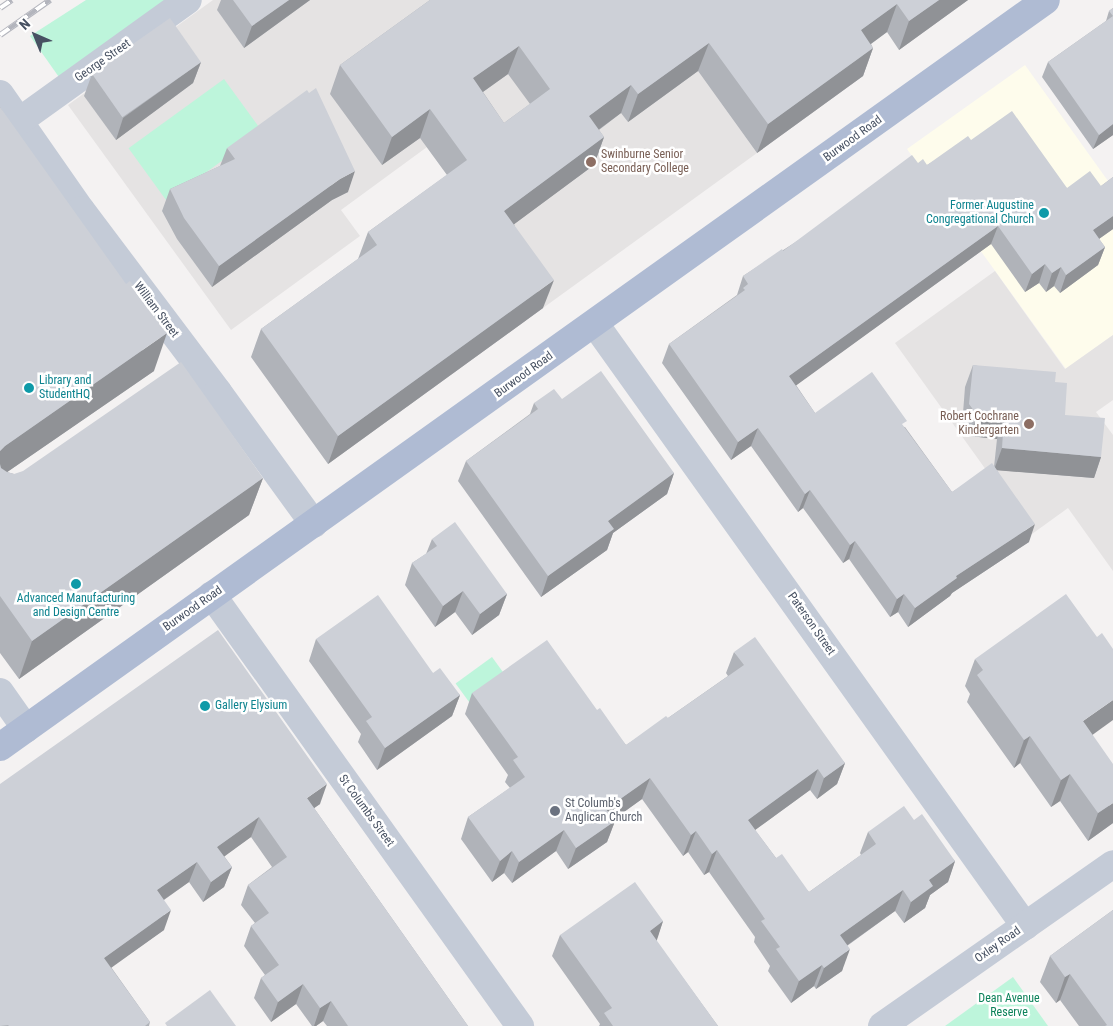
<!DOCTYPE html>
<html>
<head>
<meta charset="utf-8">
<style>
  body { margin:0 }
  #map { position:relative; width:1113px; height:1026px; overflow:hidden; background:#f4f2f2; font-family:"Roboto Condensed",sans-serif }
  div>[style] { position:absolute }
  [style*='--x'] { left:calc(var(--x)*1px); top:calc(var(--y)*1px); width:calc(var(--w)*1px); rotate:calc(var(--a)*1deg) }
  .commercial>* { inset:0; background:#fefcec }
  .education>* { inset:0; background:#e5e3e3 }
  .green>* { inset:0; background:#bdf5db; transform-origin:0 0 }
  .minor>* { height:28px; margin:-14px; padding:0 14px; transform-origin:14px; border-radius:14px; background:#c4cbd7 }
  .major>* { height:28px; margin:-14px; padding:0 14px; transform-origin:14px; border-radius:14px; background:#afbbd3 }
  .rail>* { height:5.5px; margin-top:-2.75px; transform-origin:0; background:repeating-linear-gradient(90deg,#fff 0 11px,#b3b5bd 0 22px); box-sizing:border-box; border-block:1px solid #b3b5bd }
  .wall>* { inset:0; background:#b0b3b9 }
  .shaded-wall>* { inset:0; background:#909296 }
  .building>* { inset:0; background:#cdd0d7; transform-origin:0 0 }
  .dots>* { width:14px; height:14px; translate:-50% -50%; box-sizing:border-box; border:2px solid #fff; border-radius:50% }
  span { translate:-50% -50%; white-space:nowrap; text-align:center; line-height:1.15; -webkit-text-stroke:5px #fff; paint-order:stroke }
  .street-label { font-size:12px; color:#475162 }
  .education-label { font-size:12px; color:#785e54 }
  .left { translate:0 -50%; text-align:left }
  .right { translate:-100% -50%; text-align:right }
  .culture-label { font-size:12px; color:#0d838f }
  .worship-label { font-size:12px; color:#5b616d }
  .park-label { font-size:12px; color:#0d825a }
  .north { position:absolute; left:10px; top:10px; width:50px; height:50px; -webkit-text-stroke:4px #fff; paint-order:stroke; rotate:316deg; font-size:14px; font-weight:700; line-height:20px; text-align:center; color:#475162 }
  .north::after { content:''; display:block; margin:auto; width:18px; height:22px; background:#475162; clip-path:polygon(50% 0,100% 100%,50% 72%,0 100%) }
</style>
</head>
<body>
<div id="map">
  <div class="commercial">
    <div style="clip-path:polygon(1025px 65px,1113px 188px,1113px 335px,1066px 369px,907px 149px)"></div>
  </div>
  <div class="education">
    <div style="clip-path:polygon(213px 0,647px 0,757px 153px,543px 308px,427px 147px,341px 210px,360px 236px,231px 330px,68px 105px)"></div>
    <div style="clip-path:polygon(995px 271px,1065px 369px,1113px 335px,1113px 400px,1096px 412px,1113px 435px,1113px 571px,1068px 508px,1032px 534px,895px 343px)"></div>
  </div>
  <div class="green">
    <div style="clip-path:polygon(86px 0,175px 0,61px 80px,30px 36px)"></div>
    <div style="left:224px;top:79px;width:65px;height:118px;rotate:54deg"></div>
    <div style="left:492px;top:657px;width:31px;height:45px;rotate:54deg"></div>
    <div style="clip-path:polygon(1013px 977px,1048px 1026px,945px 1026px)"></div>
  </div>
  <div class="minor">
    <div style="--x:0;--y:94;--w:141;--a:55.1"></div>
    <div style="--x:81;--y:210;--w:228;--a:53"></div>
    <div style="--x:218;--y:392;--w:163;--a:54"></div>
    <div style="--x:18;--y:122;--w:209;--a:-35.7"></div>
    <div style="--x:595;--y:324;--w:740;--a:54.46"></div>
    <div style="--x:212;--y:595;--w:530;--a:54.45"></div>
    <div style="--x:0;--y:692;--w:45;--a:54.9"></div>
    <div style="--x:882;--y:1026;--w:282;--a:-35"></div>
  </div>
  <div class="major">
    <div style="--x:0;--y:747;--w:1285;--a:-35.53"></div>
  </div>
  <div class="rail">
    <div style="--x:0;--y:8;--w:14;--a:-34"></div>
    <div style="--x:0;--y:35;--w:61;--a:-35"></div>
  </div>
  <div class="wall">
    <div style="clip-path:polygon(221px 0,310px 0,244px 48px,217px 10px)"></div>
    <div style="clip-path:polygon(evenodd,430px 0,968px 0,899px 50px,887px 32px,871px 44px,873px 48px,863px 76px,757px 153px,698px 71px,628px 122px,621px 113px,599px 130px,604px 137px,594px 165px,514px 224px,543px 308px,328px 464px,251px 357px,261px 329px,358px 259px,368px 232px,447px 175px,420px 138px,382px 165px,330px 94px,340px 65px,430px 0,508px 74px,530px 104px,504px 123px,483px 92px,508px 74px)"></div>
    <div style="clip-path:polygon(1113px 8px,1113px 135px,1093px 149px,1042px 77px,1048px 62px,1106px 21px,1109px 11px)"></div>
    <div style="clip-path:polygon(201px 62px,193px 83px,116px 140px,84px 96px,92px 74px)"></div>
    <div style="clip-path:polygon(0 107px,154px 371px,7px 472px,14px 474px,263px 478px,249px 515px,19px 679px,0 653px)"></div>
    <div style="clip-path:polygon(971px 140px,1067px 188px,1101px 186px,1113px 177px,1113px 229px,1099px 239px,1105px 247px,1098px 265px,1060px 293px,1054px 286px,1046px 292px,1039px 283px,1025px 292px,991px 244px,796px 385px,815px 413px,905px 427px,952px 492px,994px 467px,997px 439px,970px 436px,962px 426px,965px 387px,973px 365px,1055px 382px,1065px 415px,1101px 457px,1094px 478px,997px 470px,1029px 542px,952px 593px,950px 596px,908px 627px,898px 612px,890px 617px,849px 559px,843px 563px,803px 508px,798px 512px,751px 446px,731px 460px,662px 363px,669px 344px,737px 295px,743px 276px,918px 163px,927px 165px)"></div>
    <div style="clip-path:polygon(227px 148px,348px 192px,332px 200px,212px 287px,177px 239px,162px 211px,170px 189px,220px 166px)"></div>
    <div style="clip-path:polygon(562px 399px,674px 473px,667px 494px,613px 533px,607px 550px,541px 597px,458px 481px,466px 461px,530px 414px,534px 403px)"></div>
    <div style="clip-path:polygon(432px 539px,507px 594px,499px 615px,472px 635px,455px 612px,435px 627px,405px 585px,412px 563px,426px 554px)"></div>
    <div style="clip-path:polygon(316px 639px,433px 673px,460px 695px,452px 716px,377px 770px,358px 742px,361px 734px,309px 661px)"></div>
    <div style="clip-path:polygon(734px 652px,845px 763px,837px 784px,817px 799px,810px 790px,755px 830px,776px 858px,809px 892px,861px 855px,860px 853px,868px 832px,914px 820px,955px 861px,948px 882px,930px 895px,925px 908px,904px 923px,895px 911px,847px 946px,842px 971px,816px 989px,814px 986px,791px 1003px,768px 971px,770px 966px,754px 942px,755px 937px,709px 872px,704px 875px,688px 852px,683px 856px,642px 799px,614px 819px,615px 821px,607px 842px,568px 869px,556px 851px,512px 883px,504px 873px,492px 882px,461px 839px,468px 817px,510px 788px,505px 782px,508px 775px,465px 714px,472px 693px,597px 710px,626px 745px,668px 718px,728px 676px,726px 673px)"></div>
    <div style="clip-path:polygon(975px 659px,1092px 735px,1113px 823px,1088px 841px,1060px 801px,1051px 807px,1020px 763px,1014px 768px,967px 702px,970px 694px,965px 686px)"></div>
    <div style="clip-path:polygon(0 784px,320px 804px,314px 808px,468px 1026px,327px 1026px,323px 1021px,316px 1026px,312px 1026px,296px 1004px,271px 1022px,254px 998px,261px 978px,265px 975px,244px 946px,251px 926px,255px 923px,241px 905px,248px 885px,272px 867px,251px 837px,224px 856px,232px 867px,224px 887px,203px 902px,189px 882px,164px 900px,164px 930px,111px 967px,150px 1022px,149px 1026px,0 1026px)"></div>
    <div style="clip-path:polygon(1113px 910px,1113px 1026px,1079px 1026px,1060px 1000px,1056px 1003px,1040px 982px,1050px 956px)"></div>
    <div style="clip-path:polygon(663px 921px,656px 941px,718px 1026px,599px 1026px,600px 1024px,552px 956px,560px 935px)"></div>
  </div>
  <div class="shaded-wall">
    <div style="clip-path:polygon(289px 0,310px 0,244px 48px,252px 26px)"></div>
    <div style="clip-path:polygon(939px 0,968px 0,899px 50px,909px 21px)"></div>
    <div style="clip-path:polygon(897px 4px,887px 32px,850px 59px,861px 30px)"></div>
    <div style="clip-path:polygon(709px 43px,698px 71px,628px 122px,638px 94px)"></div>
    <div style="clip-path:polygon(519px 46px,508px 74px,463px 106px,473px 78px)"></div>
    <div style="clip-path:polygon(873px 48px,863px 76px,757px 153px,768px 124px)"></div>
    <div style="clip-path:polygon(201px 62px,193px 83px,116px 140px,123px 118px)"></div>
    <div style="clip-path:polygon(631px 85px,621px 113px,579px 144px,589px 116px)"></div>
    <div style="clip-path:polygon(430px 109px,420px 138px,382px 165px,392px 137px)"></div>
    <div style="clip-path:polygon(1113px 124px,1113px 135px,1093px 149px,1099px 135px)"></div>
    <div style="clip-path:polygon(604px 137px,594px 165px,494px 239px,504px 211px)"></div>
    <div style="clip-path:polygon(355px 171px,348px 192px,332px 200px,212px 287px,219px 266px,340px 179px)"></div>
    <div style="clip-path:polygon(1113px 216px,1113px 229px,1086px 248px,1093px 230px)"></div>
    <div style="clip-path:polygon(998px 226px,991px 244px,783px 395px,789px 376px)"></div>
    <div style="clip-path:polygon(1105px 247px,1098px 265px,1060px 293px,1066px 275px)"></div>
    <div style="clip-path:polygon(1045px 264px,1039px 283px,1025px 292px,1032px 274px)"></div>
    <div style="clip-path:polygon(1061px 267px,1054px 286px,1046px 292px,1052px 273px)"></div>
    <div style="clip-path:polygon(554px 280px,543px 308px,328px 464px,338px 436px)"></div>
    <div style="clip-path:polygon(167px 333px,154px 371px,0 477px,0 451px,5px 446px)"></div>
    <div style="clip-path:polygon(977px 415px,1004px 417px,997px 439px,970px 436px)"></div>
    <div style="clip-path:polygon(758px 428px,751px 446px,731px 460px,738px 442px)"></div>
    <div style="clip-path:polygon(1002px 448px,1101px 457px,1094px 478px,994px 470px)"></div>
    <div style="clip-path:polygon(674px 473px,667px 494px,613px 533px,607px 550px,541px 597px,548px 576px,608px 521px)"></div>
    <div style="clip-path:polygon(263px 478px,249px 515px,19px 679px,32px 641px)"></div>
    <div style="clip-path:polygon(810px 490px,803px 508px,798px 512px,805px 494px)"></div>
    <div style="clip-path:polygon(1035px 524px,1029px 542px,952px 593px,950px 596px,908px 627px,915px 608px,956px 576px)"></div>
    <div style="clip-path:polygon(855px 541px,849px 559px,843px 563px,850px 545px)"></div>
    <div style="clip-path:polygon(463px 591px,455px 612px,435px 627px,443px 606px)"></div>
    <div style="clip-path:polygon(507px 594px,499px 615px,472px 635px,480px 614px)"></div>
    <div style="clip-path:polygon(904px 594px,898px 612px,890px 617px,897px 599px)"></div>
    <div style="clip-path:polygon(460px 695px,452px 716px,377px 770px,385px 748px)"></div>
    <div style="clip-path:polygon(1113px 700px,1113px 720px,1073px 749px,1083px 721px)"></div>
    <div style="clip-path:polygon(1030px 736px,1020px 763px,1014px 768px,1024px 740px)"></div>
    <div style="clip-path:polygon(845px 763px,837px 784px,817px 799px,824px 778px)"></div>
    <div style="clip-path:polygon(818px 769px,810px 790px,740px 841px,748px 820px)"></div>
    <div style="clip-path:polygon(1070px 774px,1060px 801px,1051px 807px,1061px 780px)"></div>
    <div style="clip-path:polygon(650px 778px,642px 799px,599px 830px,606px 809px)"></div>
    <div style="clip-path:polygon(327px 784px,320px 804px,300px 818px,307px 798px)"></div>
    <div style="clip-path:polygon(1113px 803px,1113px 823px,1088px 841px,1098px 813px)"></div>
    <div style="clip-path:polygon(259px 817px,251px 837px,210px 867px,217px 847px)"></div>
    <div style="clip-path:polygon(615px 821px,607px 842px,568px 869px,576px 848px)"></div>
    <div style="clip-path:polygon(564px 830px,556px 851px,512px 883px,519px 862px)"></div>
    <div style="clip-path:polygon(696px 831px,688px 852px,683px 856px,691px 835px)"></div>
    <div style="clip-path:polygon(717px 850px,709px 872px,704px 875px,712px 854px)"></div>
    <div style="clip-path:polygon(512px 851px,504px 873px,492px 882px,500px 861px)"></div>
    <div style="clip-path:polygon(955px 861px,948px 882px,930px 895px,925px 908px,904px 923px,911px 902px,929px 880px)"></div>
    <div style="clip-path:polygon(197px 862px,189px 882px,149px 910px,157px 890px)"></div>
    <div style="clip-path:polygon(232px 867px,224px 887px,203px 902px,211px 882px)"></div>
    <div style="clip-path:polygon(903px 890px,895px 911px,832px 956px,840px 935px)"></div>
    <div style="clip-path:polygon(171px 910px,164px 930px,97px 978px,104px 958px)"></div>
    <div style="clip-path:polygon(663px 921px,656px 943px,650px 931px)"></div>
    <div style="clip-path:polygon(850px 949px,842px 971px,816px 989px,824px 968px)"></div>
    <div style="clip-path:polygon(822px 965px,814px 986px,791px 1003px,799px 981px)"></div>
    <div style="clip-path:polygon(1070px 974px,1060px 1000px,1056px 1003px,1065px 977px)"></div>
    <div style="clip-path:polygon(303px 984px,296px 1004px,271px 1022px,278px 1002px)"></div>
    <div style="clip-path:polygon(331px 1001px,323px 1021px,316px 1026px,314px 1026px,320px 1008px)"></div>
  </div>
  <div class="building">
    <div style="clip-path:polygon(233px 0,289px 0,252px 26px)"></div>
    <div style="clip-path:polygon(evenodd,430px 0,939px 0,909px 21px,897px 4px,861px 30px,873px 48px,768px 124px,709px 43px,638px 94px,631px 85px,589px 116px,604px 137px,504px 211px,554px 280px,338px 436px,261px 329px,377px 245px,368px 232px,467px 160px,430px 109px,392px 137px,340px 65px,430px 0,519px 46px,550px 89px,504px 123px,473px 78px,519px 46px)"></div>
    <div style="clip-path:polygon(1113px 8px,1113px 16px,1109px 11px)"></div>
    <div style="clip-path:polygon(1113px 16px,1113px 124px,1099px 135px,1048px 62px)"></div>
    <div style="left:170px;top:18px;width:54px;height:96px;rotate:55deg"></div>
    <div style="clip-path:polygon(316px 88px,355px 171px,340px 179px,219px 266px,184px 218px,170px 189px,235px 159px,227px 148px,307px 90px,309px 93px)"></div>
    <div style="clip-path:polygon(0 107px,126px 284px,130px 281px,167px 333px,5px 446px,0 451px)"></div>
    <div style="clip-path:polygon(1012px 111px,1067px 188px,1090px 171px,1101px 186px,1113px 177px,1113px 216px,1093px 230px,1105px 247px,1066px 275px,1061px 267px,1052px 273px,1045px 264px,1032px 274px,998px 226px,789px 376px,815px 413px,872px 372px,907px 421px,902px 424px,952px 492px,992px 463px,1035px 524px,956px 576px,957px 578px,915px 608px,904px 594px,897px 599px,855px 541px,850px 545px,810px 490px,805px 494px,758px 428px,738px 442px,669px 344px,745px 290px,743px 288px,748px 284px,743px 276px,782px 249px,783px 251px,912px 155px,918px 163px,923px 159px,927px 165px,968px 136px,971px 140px)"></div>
    <div style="clip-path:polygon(181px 362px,263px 478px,32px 641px,0 596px,0 464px,1px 468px,7px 472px,14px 474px,23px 471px)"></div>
    <div style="clip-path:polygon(973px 365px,1056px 372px,1055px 382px,1067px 383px,1065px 415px,1105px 418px,1101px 457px,1002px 448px,1004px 417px,977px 415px,969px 404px)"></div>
    <div style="clip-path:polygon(601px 371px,674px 473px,608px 521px,614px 529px,548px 576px,466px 461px,538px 409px,534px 403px,554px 389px,562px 399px)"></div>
    <div style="clip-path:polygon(455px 522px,507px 594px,480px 614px,463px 591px,443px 606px,412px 563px,437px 546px,432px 539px)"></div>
    <div style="clip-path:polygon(1066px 594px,1097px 637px,1102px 633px,1113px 649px,1113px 700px,1083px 721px,1113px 764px,1113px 803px,1098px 813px,1070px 774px,1061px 780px,1030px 736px,1024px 740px,977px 675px,983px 670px,975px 659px)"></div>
    <div style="clip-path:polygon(378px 595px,433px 673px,440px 668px,460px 695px,385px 748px,366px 721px,372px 717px,316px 639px)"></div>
    <div style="clip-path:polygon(218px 630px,327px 784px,307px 798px,468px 1026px,348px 1026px,331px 1001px,320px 1008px,303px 984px,278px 1002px,261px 978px,279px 965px,251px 926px,269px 913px,248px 885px,287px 857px,259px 817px,217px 847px,232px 867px,211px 882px,197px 862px,157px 890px,171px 910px,104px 958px,150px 1022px,145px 1026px,9px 1026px,8px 1025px,0 1026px,0 784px)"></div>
    <div style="clip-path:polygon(755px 637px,845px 763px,824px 778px,818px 769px,748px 820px,776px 858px,782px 854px,809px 892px,876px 844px,868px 832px,904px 806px,914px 820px,922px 814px,955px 861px,929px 880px,933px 886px,911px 902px,903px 890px,840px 935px,850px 949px,824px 968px,822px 965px,799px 981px,776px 949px,780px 947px,761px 921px,765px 919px,717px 850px,712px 854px,696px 831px,691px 835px,650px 778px,606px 809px,615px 821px,576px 848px,564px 830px,519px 862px,512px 851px,500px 861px,468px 817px,525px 777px,513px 760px,518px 757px,472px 693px,547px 640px,597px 710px,600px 708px,626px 745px,666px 716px,668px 718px,744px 665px,734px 652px)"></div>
    <div style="clip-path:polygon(635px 882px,663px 921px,650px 931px,718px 1026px,613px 1026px,604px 1013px,612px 1008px,560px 935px)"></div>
    <div style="clip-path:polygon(1113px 910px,1113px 1026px,1105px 1026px,1107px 1025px,1070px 974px,1065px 977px,1050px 956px)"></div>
    <div style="clip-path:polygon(210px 990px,236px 1026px,167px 1026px,165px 1023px)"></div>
  </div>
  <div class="dots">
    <div style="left:591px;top:162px;background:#8d6e63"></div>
    <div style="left:1044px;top:213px;background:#0f9aa8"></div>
    <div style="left:29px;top:388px;background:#0f9aa8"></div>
    <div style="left:1029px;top:424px;background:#8d6e63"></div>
    <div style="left:76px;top:584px;background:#0f9aa8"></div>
    <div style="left:205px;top:706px;background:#0f9aa8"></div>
    <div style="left:555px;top:811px;background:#6b7280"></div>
  </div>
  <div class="street-label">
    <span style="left:103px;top:61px;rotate:-35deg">George Street</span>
    <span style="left:853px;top:139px;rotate:-36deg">Burwood Road</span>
    <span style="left:156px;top:310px;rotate:53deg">William Street</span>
    <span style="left:524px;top:375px;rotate:-36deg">Burwood Road</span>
    <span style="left:193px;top:609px;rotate:-35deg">Burwood Road</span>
    <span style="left:811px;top:624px;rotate:55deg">Paterson Street</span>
    <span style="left:366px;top:811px;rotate:54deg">St Columbs Street</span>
    <span style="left:998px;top:945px;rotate:-35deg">Oxley Road</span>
  </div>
  <div class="education-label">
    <span class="left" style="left:601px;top:162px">Swinburne Senior<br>Secondary College</span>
    <span class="right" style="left:1019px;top:424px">Robert Cochrane<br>Kindergarten</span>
  </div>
  <div class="culture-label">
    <span class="right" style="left:1034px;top:213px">Former Augustine<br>Congregational Church</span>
    <span class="left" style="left:39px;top:388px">Library and<br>StudentHQ</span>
    <span style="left:76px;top:606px">Advanced Manufacturing<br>and Design Centre</span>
    <span class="left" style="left:215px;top:706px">Gallery Elysium</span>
  </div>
  <div class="worship-label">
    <span class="left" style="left:565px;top:811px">St Columb's<br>Anglican Church</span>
  </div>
  <div class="park-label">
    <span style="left:1009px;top:1006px">Dean Avenue<br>Reserve</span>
  </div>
  <div class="north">N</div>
</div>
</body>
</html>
